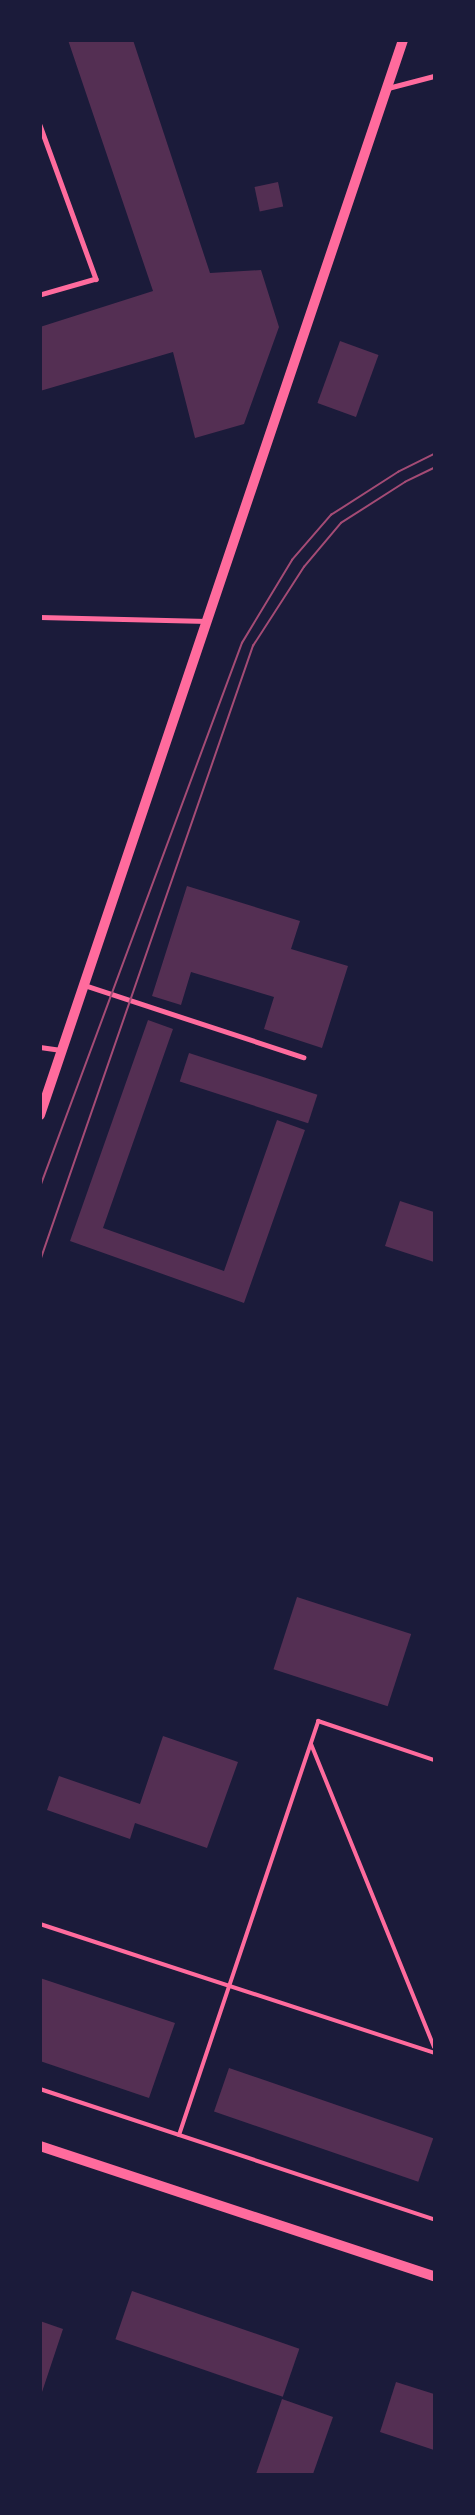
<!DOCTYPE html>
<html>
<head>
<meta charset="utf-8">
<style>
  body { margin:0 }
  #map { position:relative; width:475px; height:2515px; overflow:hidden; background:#1b1b3a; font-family:"PT Sans",sans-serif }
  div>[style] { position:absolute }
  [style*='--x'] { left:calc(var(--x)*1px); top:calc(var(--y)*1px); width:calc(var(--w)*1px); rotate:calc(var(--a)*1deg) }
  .building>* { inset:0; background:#542f53; transform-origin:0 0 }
  .path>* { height:4px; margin:-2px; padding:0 2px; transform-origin:2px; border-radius:2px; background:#ff6b9d }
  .service>* { height:4.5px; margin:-2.25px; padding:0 2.25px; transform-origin:2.25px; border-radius:2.25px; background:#ff6b9d }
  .tertiary>* { height:10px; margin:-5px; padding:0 5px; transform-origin:5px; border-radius:5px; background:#ff6b9d }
  .tram>* { height:1.5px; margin:-0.75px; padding:0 0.75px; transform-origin:0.75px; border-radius:0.75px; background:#a44b75 }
  span { translate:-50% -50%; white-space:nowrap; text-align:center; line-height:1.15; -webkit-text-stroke:4.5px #1b1b3a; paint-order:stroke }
  .frame { position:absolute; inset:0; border:42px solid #1b1b3a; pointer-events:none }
</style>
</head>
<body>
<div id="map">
  <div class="building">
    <div style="clip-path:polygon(68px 40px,133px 40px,210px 273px,261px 270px,279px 327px,244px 424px,195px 438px,173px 352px,40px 391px,40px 327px,153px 291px)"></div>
    <div style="left:278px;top:182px;width:25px;height:24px;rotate:78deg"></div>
    <div style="left:340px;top:341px;width:41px;height:66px;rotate:20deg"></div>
    <div style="clip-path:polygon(187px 886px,300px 921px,291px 949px,348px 966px,322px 1048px,264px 1029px,274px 997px,191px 972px,181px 1005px,152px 996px)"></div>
    <div style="clip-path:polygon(148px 1020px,173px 1029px,103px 1228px,224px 1271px,277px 1120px,305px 1130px,244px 1303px,70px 1241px)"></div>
    <div style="left:189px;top:1053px;width:135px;height:30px;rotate:18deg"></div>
    <div style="clip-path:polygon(400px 1201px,434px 1212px,434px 1262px,385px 1246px)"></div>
    <div style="left:297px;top:1597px;width:120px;height:76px;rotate:18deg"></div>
    <div style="clip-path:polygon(163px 1736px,238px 1762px,207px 1848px,135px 1823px,130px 1839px,47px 1810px,59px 1776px,140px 1804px)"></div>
    <div style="clip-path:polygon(40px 1978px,175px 2023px,149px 2098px,40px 2061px)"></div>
    <div style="left:229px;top:2068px;width:216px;height:46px;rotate:19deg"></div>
    <div style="left:132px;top:2291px;width:177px;height:51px;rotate:19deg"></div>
    <div style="clip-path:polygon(40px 2321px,63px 2329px,41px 2395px,40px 2395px)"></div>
    <div style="clip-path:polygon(396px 2382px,434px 2394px,434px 2450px,380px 2432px)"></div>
    <div style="clip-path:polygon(282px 2399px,333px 2417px,313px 2474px,256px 2474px)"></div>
  </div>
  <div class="path">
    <div style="--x:311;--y:1744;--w:327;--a:67.9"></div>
    <div style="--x:40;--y:1924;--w:415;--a:18.1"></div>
    <div style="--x:40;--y:2089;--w:415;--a:18.3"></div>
    <div style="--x:179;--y:2135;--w:437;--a:-71.4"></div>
    <div style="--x:318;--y:1721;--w:122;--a:18.6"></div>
  </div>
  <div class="service">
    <div style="--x:388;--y:88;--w:48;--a:-14.6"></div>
    <div style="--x:40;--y:125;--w:164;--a:70"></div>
    <div style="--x:96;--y:279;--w:58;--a:164.1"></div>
    <div style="--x:40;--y:617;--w:167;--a:1.4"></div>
    <div style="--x:84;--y:985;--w:231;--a:18.2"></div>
    <div style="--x:40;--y:1047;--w:21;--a:8"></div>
  </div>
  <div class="tertiary">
    <div style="--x:40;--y:1115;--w:1135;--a:-71.34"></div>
    <div style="--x:40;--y:2146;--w:415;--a:18.3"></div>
  </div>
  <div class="tram">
    <div style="--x:40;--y:1187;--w:580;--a:-69.63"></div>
    <div style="--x:242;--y:643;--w:97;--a:-58.9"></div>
    <div style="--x:292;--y:560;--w:60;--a:-49.1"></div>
    <div style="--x:331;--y:515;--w:80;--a:-32.7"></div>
    <div style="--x:398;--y:472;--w:40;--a:-26.6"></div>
    <div style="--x:40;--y:1261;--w:651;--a:-70.9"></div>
    <div style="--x:253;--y:646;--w:94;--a:-57.2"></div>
    <div style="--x:304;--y:567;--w:57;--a:-49.9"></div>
    <div style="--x:341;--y:523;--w:76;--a:-32.6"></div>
    <div style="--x:405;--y:482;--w:32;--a:-26"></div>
  </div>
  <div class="frame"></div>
</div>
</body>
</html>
